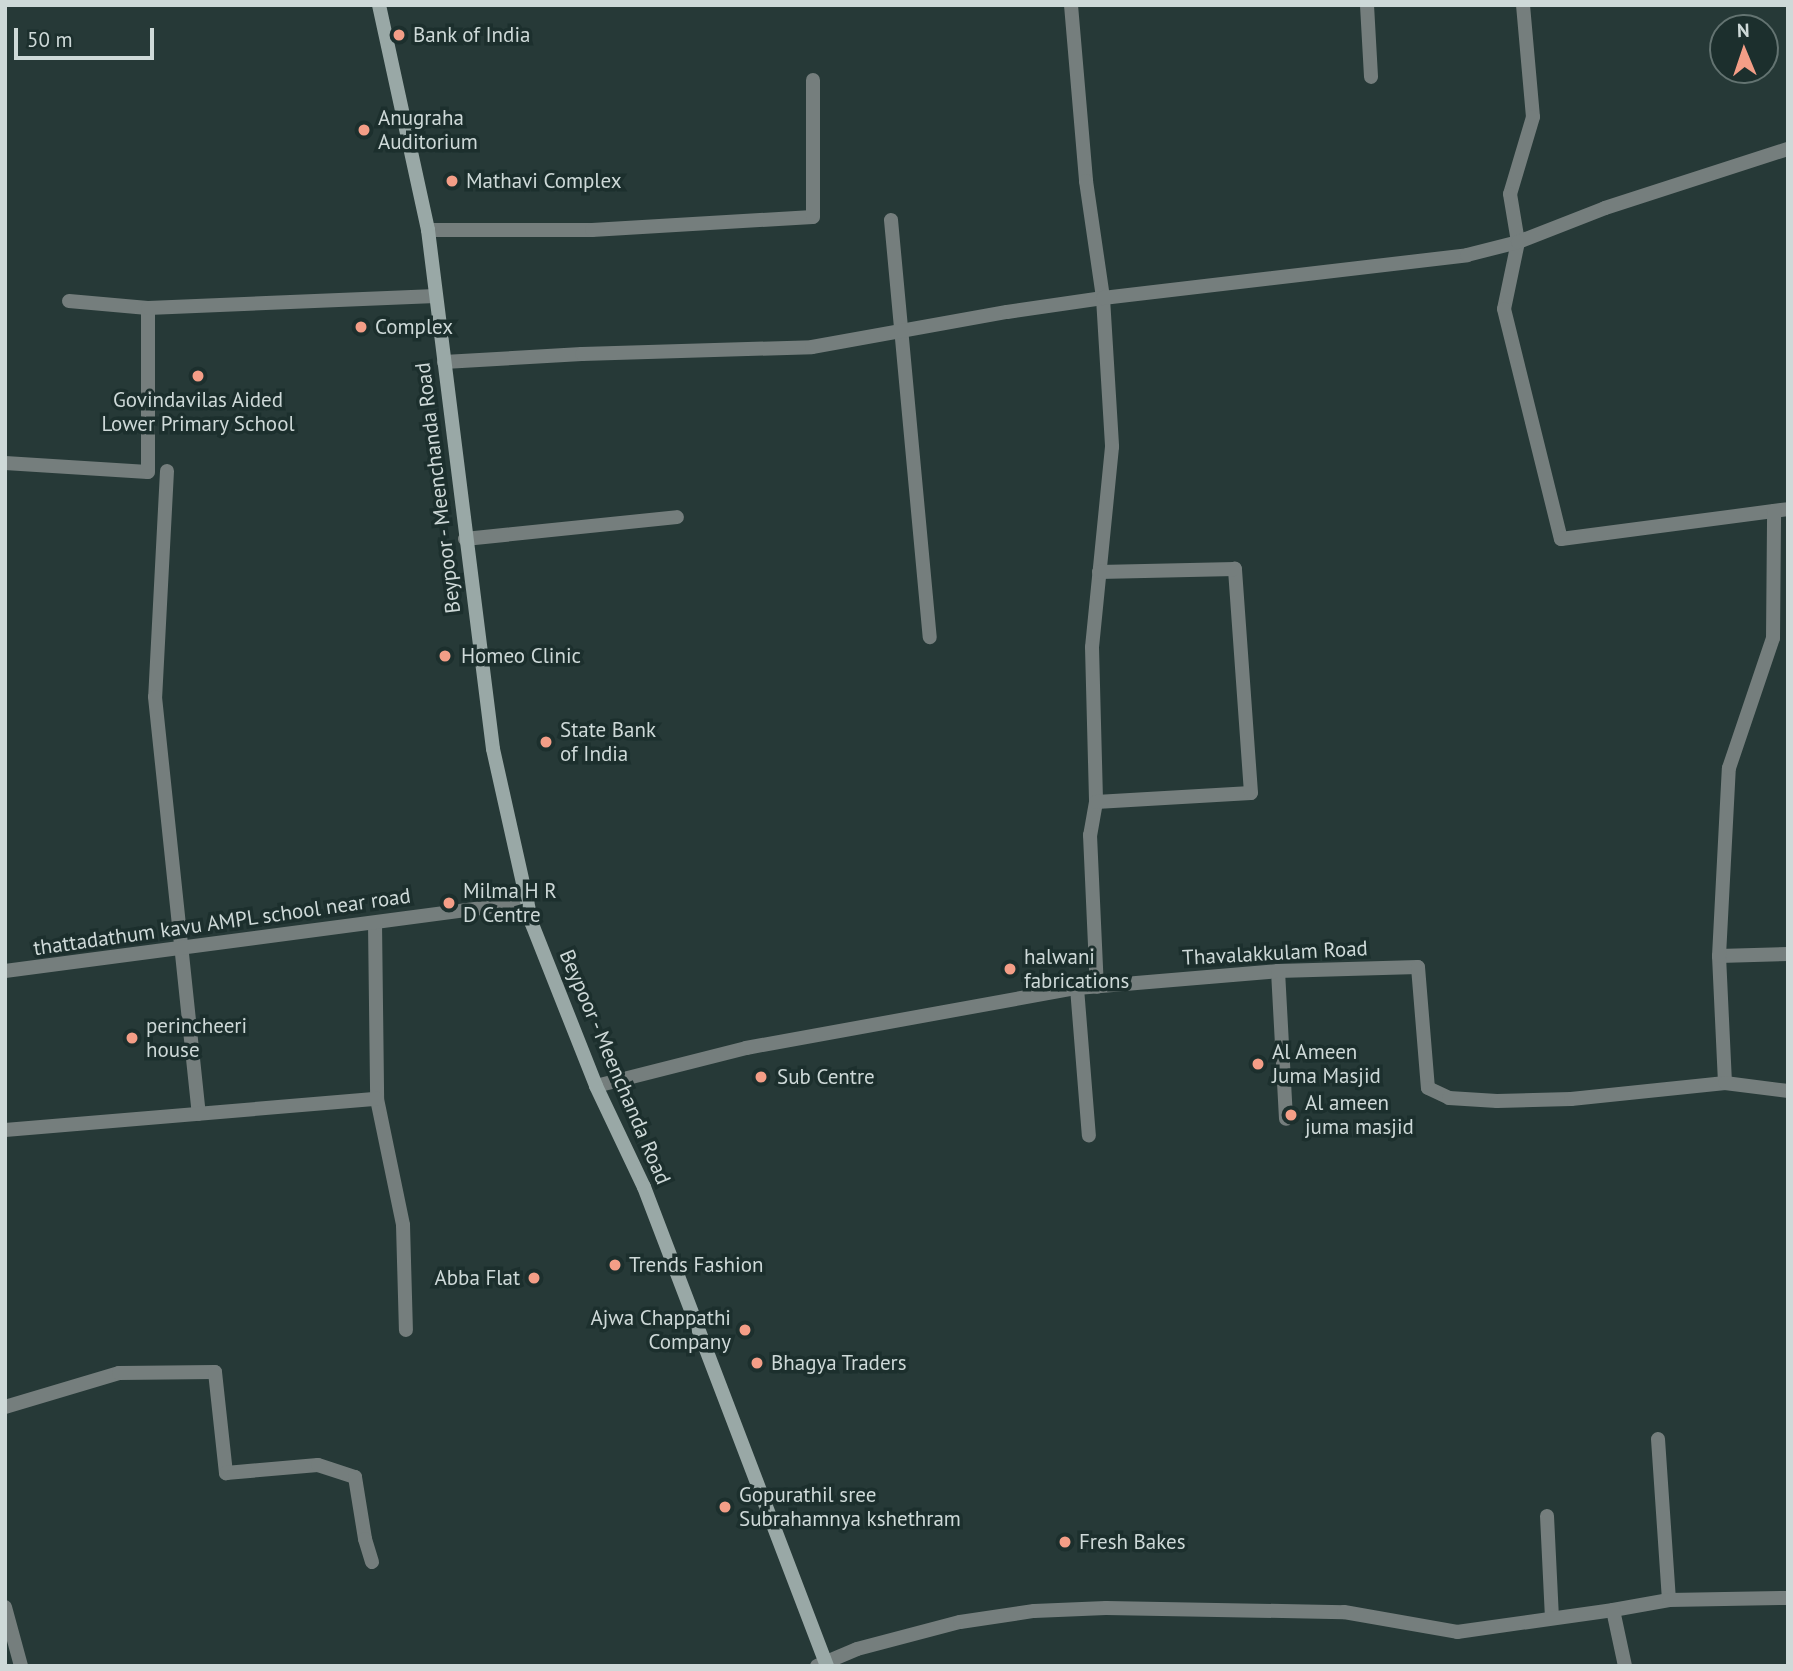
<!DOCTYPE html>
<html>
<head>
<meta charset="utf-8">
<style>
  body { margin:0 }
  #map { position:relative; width:1793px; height:1671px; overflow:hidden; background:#263937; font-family:"PT Sans",sans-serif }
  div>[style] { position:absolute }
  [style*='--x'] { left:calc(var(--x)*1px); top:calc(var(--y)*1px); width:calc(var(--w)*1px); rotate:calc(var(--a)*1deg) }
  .minor>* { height:14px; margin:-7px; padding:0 7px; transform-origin:7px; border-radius:7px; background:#757e7d }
  .secondary>* { height:14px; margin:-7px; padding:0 7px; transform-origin:7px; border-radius:7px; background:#99a8a6 }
  .dots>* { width:19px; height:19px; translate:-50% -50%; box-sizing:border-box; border:4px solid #1c2f2d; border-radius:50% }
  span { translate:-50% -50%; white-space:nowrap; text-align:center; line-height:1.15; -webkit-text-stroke:7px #1c2f2d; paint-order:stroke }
  .poi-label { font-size:21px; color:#ced9d8 }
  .left { translate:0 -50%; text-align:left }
  .right { translate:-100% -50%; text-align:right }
  .street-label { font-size:21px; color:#ced9d8 }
  .frame { position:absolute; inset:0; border:7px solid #ced9d8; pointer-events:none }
  .north { position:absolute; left:1709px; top:14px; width:70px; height:70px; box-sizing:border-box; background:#1c2f2d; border:2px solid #637371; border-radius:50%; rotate:358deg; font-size:19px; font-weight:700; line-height:28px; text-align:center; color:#ced9d8 }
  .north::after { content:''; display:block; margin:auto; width:24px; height:32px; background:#f49e87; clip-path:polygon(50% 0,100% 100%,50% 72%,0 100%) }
  .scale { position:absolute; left:14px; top:28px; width:140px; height:32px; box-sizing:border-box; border:4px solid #ced9d8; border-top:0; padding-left:9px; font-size:21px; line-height:24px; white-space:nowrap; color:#ced9d8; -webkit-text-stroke:5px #1c2f2d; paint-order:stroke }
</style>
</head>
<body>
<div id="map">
  <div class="minor">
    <div style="--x:1071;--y:5;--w:177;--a:85.1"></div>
    <div style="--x:1086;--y:181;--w:118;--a:81.7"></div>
    <div style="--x:1103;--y:298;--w:149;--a:86.5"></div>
    <div style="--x:1112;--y:447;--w:201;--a:95.7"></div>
    <div style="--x:1092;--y:647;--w:155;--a:88.5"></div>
    <div style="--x:1096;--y:802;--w:34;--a:100"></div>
    <div style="--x:1090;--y:835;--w:152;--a:87.4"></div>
    <div style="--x:1367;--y:5;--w:72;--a:86.8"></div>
    <div style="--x:1523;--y:5;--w:112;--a:84.9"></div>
    <div style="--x:1533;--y:117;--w:80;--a:106.6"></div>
    <div style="--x:1510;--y:194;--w:49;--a:80.5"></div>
    <div style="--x:1518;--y:242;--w:68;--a:101.8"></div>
    <div style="--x:1504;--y:309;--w:237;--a:76.1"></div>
    <div style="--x:1561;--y:539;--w:229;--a:-7.5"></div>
    <div style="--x:891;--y:220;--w:419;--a:84.7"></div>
    <div style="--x:428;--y:230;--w:164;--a:0"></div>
    <div style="--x:592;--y:230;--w:221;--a:-3.4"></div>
    <div style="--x:813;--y:217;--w:137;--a:-90"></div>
    <div style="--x:69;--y:301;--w:79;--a:5.1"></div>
    <div style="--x:444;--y:362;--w:138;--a:-3.3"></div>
    <div style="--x:582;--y:354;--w:230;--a:-1.7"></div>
    <div style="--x:812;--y:347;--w:198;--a:-10.2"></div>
    <div style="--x:1007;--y:312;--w:97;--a:-8.3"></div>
    <div style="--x:1103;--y:298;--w:367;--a:-6.7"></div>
    <div style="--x:1467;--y:255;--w:53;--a:-14.3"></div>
    <div style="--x:1518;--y:242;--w:93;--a:-21.3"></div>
    <div style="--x:1605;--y:208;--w:192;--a:-17.9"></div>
    <div style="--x:5;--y:463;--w:143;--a:3.6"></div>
    <div style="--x:148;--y:472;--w:164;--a:-90"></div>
    <div style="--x:148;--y:308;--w:288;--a:-2.4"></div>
    <div style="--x:167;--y:471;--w:226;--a:93"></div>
    <div style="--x:155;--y:697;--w:419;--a:84"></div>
    <div style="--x:465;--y:539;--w:213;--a:-5.9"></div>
    <div style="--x:1096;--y:802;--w:155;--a:-3.3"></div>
    <div style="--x:1251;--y:793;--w:225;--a:-94.1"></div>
    <div style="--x:1235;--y:569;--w:136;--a:178.7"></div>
    <div style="--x:375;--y:923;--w:176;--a:89.3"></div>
    <div style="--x:377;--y:1099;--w:129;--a:78.3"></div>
    <div style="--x:403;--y:1225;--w:105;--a:88.4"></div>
    <div style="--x:1719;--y:956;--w:69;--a:-1.7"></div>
    <div style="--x:5;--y:971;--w:527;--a:-7.53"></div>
    <div style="--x:1278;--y:971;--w:148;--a:86.9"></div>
    <div style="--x:1077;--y:988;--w:148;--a:85.4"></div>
    <div style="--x:1725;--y:1083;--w:127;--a:-92.7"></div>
    <div style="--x:1719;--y:956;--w:188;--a:-87"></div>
    <div style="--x:1729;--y:768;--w:137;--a:-71.3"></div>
    <div style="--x:1773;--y:638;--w:127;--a:-89.5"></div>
    <div style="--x:596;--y:1086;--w:155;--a:-14.2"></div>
    <div style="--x:746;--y:1048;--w:336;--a:-10.3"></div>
    <div style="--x:1077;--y:988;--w:202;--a:-4.8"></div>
    <div style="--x:1278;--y:971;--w:140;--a:-1.6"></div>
    <div style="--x:1418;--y:967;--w:121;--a:85.3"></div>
    <div style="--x:1428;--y:1088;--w:23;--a:25"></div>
    <div style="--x:1449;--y:1098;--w:48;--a:3.6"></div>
    <div style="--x:1497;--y:1101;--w:74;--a:-1.5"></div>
    <div style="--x:1571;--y:1099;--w:155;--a:-5.9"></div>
    <div style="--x:1725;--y:1083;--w:64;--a:7.2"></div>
    <div style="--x:5;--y:1130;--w:373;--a:-4.8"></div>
    <div style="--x:5;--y:1407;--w:119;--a:-16.6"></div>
    <div style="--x:119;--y:1373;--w:96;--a:-0.6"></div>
    <div style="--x:215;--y:1372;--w:102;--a:83.8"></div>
    <div style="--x:226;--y:1473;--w:92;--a:-5"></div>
    <div style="--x:318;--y:1465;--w:39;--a:18"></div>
    <div style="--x:355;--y:1477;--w:63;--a:80.8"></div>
    <div style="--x:365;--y:1539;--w:24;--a:73"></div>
    <div style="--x:1658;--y:1439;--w:161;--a:86.1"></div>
    <div style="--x:1547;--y:1516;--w:102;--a:87.2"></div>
    <div style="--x:5;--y:1607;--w:61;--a:74.8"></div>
    <div style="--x:1613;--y:1610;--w:57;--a:-10.1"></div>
    <div style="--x:1669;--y:1600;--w:119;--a:-1"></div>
    <div style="--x:817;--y:1666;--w:43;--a:-23"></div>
    <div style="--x:857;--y:1649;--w:106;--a:-14.7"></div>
    <div style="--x:960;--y:1622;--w:75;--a:-8.5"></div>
    <div style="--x:1034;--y:1611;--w:72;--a:-2.4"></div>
    <div style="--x:1106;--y:1608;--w:238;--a:1"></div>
    <div style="--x:1344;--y:1612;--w:115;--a:10"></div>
    <div style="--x:1457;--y:1632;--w:158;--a:-8"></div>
    <div style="--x:1613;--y:1610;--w:57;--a:77.9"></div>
  </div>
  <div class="secondary">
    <div style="--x:379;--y:5;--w:230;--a:77.7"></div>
    <div style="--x:428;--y:230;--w:523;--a:82.86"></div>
    <div style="--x:493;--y:749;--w:179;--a:77.4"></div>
    <div style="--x:532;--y:924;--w:174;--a:68.4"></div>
    <div style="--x:596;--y:1086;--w:112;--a:64.6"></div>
    <div style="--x:644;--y:1187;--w:513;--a:69.09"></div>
  </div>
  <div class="dots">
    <div style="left:399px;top:35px;background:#f49e87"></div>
    <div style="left:364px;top:130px;background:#f49e87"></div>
    <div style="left:452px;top:181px;background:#f49e87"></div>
    <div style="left:361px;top:327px;background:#f49e87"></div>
    <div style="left:198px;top:376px;background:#f49e87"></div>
    <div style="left:445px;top:656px;background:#f49e87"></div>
    <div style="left:546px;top:742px;background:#f49e87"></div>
    <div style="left:449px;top:903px;background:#f49e87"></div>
    <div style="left:1010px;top:969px;background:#f49e87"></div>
    <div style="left:132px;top:1038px;background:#f49e87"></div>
    <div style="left:1258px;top:1064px;background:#f49e87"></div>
    <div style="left:761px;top:1077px;background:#f49e87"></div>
    <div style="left:1291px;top:1115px;background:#f49e87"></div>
    <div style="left:615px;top:1265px;background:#f49e87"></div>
    <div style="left:534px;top:1278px;background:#f49e87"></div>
    <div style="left:745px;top:1330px;background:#f49e87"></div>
    <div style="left:757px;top:1363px;background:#f49e87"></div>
    <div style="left:725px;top:1507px;background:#f49e87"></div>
    <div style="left:1065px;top:1542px;background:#f49e87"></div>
  </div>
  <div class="poi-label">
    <span class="left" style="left:413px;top:35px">Bank of India</span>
    <span class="left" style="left:378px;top:130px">Anugraha<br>Auditorium</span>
    <span class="left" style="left:466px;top:181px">Mathavi Complex</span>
    <span class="left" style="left:375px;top:327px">Complex</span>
    <span style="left:198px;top:412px">Govindavilas Aided<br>Lower Primary School</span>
    <span class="left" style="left:461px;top:656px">Homeo Clinic</span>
    <span class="left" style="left:560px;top:742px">State Bank<br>of India</span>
    <span class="left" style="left:463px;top:903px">Milma H R<br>D Centre</span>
    <span class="left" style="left:1024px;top:969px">halwani<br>fabrications</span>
    <span class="left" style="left:146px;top:1038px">perincheeri<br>house</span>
    <span class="left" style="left:1272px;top:1064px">Al Ameen<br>Juma Masjid</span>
    <span class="left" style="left:777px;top:1077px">Sub Centre</span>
    <span class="left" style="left:1305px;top:1115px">Al ameen<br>juma masjid</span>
    <span class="left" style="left:629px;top:1265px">Trends Fashion</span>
    <span class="right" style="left:520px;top:1278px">Abba Flat</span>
    <span class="right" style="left:731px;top:1330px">Ajwa Chappathi<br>Company</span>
    <span class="left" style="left:771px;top:1363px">Bhagya Traders</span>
    <span class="left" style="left:739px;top:1507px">Gopurathil sree<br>Subrahamnya kshethram</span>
    <span class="left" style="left:1079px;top:1542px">Fresh Bakes</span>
  </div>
  <div class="street-label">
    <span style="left:438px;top:488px;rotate:-97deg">Beypoor - Meenchanda Road</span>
    <span style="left:222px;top:922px;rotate:-8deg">thattadathum kavu AMPL school near road</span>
    <span style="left:1275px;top:953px;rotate:-3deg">Thavalakkulam Road</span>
    <span style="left:615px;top:1067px;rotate:67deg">Beypoor - Meenchanda Road</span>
  </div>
  <div class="frame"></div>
  <div class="north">N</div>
  <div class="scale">50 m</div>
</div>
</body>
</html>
